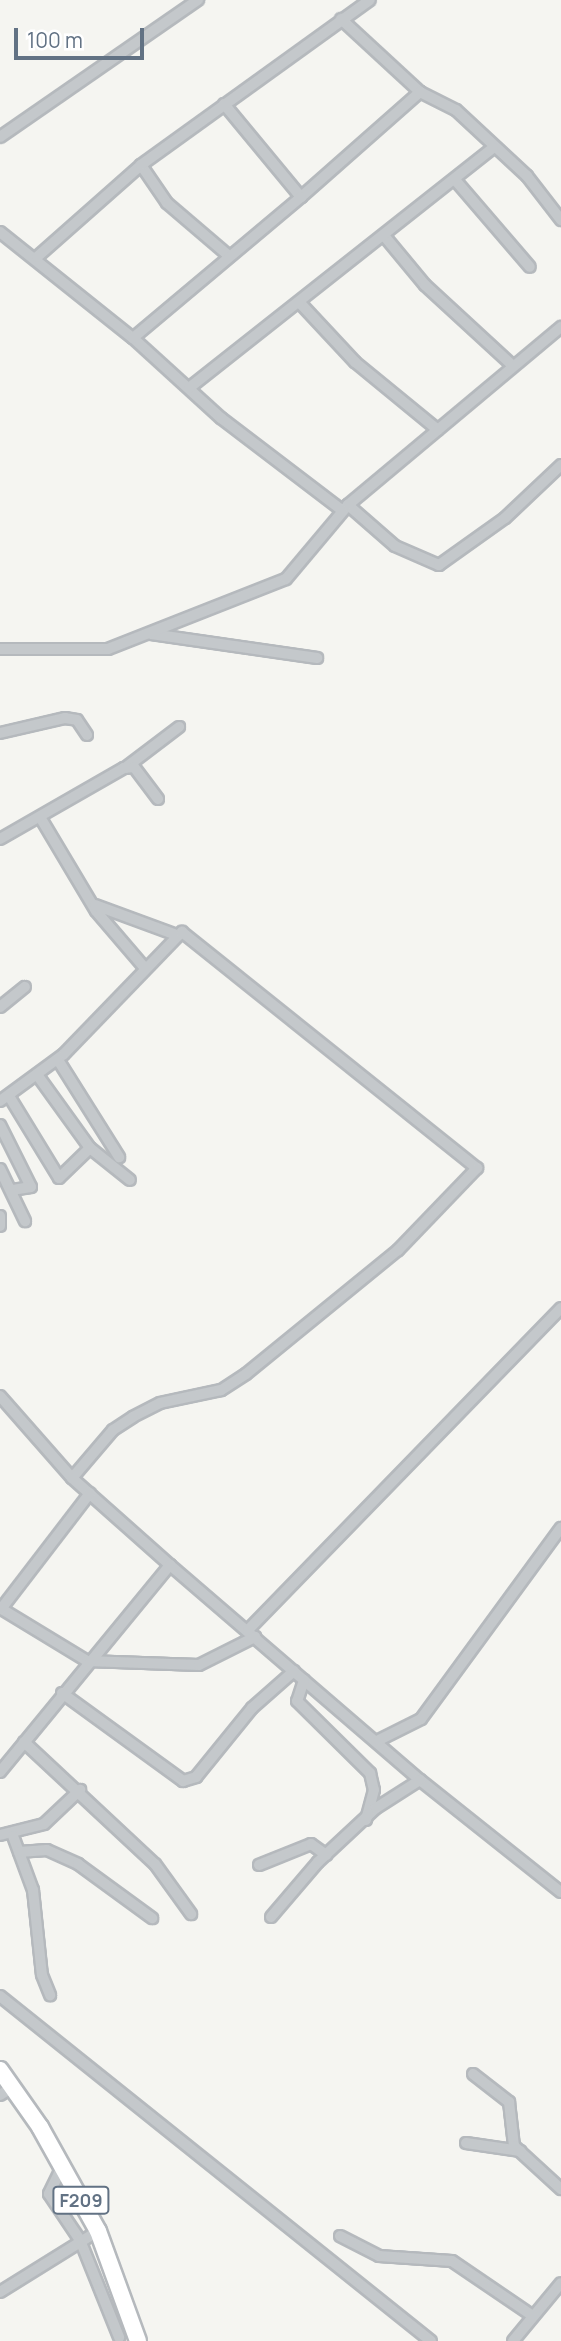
<!DOCTYPE html>
<html>
<head>
<meta charset="utf-8">
<style>
  body { margin:0 }
  #map { position:relative; width:561px; height:2341px; overflow:hidden; background:#f5f5f1; font-family:Manrope,sans-serif }
  div>[style] { position:absolute }
  [style*='--x'] { left:calc(var(--x)*1px); top:calc(var(--y)*1px); width:calc(var(--w)*1px); rotate:calc(var(--a)*1deg) }
  .roads { filter:drop-shadow(2px 0 #b5b9bd) drop-shadow(-2px 0 #b5b9bd) drop-shadow(0 2px #b5b9bd) drop-shadow(0 -2px #b5b9bd) }
  .street>* { height:10px; margin:-5px; padding:0 5px; transform-origin:5px; border-radius:5px; background:#c4c8cb }
  .primary>* { height:16px; margin:-8px; padding:0 8px; transform-origin:8px; border-radius:8px; background:#fff }
  span { translate:-50% -50%; white-space:nowrap; text-align:center; line-height:1.15; -webkit-text-stroke:7px #fff; paint-order:stroke }
  .shield-label span { padding:2px 5px; background:#fff; border:2px solid; border-radius:5px; -webkit-text-stroke-width:0 }
  .shield-label { font-size:18px; color:#627284; font-weight:700 }
  .scale { position:absolute; left:14px; top:28px; width:130px; height:32px; box-sizing:border-box; border:4px solid #627284; border-top:0; padding-left:9px; font-size:21px; line-height:24px; white-space:nowrap; color:#627284; -webkit-text-stroke:5px #fff; paint-order:stroke }
</style>
</head>
<body>
<div id="map">
  <div class="roads">
    <div class="street">
      <div style="--x:341;--y:19;--w:108;--a:42.7"></div>
      <div style="--x:224;--y:104;--w:121;--a:50.4"></div>
      <div style="--x:301;--y:197;--w:159;--a:-41.4"></div>
      <div style="--x:420;--y:92;--w:40;--a:26.6"></div>
      <div style="--x:456;--y:110;--w:97;--a:42.9"></div>
      <div style="--x:527;--y:176;--w:56;--a:52.3"></div>
      <div style="--x:0;--y:137;--w:241;--a:-34.7"></div>
      <div style="--x:141;--y:165;--w:46;--a:55.6"></div>
      <div style="--x:167;--y:203;--w:82;--a:40.5"></div>
      <div style="--x:456;--y:181;--w:113;--a:49.3"></div>
      <div style="--x:0;--y:232;--w:170;--a:38.6"></div>
      <div style="--x:133;--y:338;--w:119;--a:42.3"></div>
      <div style="--x:221;--y:418;--w:153;--a:37.3"></div>
      <div style="--x:386;--y:238;--w:61;--a:50.3"></div>
      <div style="--x:425;--y:285;--w:118;--a:42.6"></div>
      <div style="--x:37;--y:257;--w:139;--a:-41.5"></div>
      <div style="--x:141;--y:165;--w:282;--a:-35.8"></div>
      <div style="--x:300;--y:303;--w:81;--a:47"></div>
      <div style="--x:355;--y:362;--w:107;--a:39.3"></div>
      <div style="--x:133;--y:338;--w:219;--a:-40"></div>
      <div style="--x:189;--y:388;--w:387;--a:-38.3"></div>
      <div style="--x:348;--y:505;--w:62;--a:41.1"></div>
      <div style="--x:395;--y:546;--w:48;--a:23.4"></div>
      <div style="--x:439;--y:565;--w:81;--a:-35.5"></div>
      <div style="--x:505;--y:518;--w:77;--a:-43.4"></div>
      <div style="--x:151;--y:634;--w:168;--a:8.2"></div>
      <div style="--x:0;--y:649;--w:108;--a:0"></div>
      <div style="--x:108;--y:649;--w:191;--a:-21.5"></div>
      <div style="--x:286;--y:579;--w:97;--a:-50"></div>
      <div style="--x:348;--y:505;--w:278;--a:-39.9"></div>
      <div style="--x:0;--y:733;--w:67;--a:-13"></div>
      <div style="--x:65;--y:718;--w:12;--a:9"></div>
      <div style="--x:77;--y:720;--w:18;--a:56"></div>
      <div style="--x:125;--y:768;--w:68;--a:-37.2"></div>
      <div style="--x:40;--y:817;--w:109;--a:59.2"></div>
      <div style="--x:96;--y:911;--w:74;--a:49.4"></div>
      <div style="--x:0;--y:839;--w:143;--a:-29.8"></div>
      <div style="--x:124;--y:768;--w:10;--a:-6"></div>
      <div style="--x:134;--y:767;--w:40;--a:53"></div>
      <div style="--x:95;--y:905;--w:84;--a:20.2"></div>
      <div style="--x:0;--y:1007;--w:32;--a:-39"></div>
      <div style="--x:58;--y:1060;--w:115;--a:57.8"></div>
      <div style="--x:38;--y:1076;--w:89;--a:54.2"></div>
      <div style="--x:90;--y:1148;--w:51;--a:38.7"></div>
      <div style="--x:9;--y:1096;--w:96;--a:58.6"></div>
      <div style="--x:59;--y:1178;--w:43;--a:-44.1"></div>
      <div style="--x:0;--y:1101;--w:79;--a:-36.3"></div>
      <div style="--x:64;--y:1054;--w:170;--a:-46"></div>
      <div style="--x:182;--y:932;--w:378;--a:38.7"></div>
      <div style="--x:477;--y:1168;--w:114;--a:133.9"></div>
      <div style="--x:398;--y:1250;--w:196;--a:140.8"></div>
      <div style="--x:246;--y:1374;--w:30;--a:147"></div>
      <div style="--x:221;--y:1390;--w:62;--a:168"></div>
      <div style="--x:160;--y:1403;--w:30;--a:153"></div>
      <div style="--x:133;--y:1417;--w:24;--a:147"></div>
      <div style="--x:113;--y:1430;--w:63;--a:130.5"></div>
      <div style="--x:0;--y:1125;--w:69;--a:63.4"></div>
      <div style="--x:31;--y:1187;--w:20;--a:171"></div>
      <div style="--x:0;--y:1169;--w:58;--a:64.3"></div>
      <div style="--x:0;--y:1216;--w:10;--a:90"></div>
      <div style="--x:0;--y:1396;--w:109;--a:48.7"></div>
      <div style="--x:72;--y:1478;--w:131;--a:41.6"></div>
      <div style="--x:170;--y:1565;--w:330;--a:40.7"></div>
      <div style="--x:420;--y:1780;--w:180;--a:38.5"></div>
      <div style="--x:0;--y:1608;--w:102;--a:31.3"></div>
      <div style="--x:87;--y:1661;--w:112;--a:2"></div>
      <div style="--x:199;--y:1665;--w:63;--a:-26.6"></div>
      <div style="--x:1;--y:1609;--w:146;--a:-52.5"></div>
      <div style="--x:248;--y:1630;--w:449;--a:-45.8"></div>
      <div style="--x:304;--y:1680;--w:22;--a:108"></div>
      <div style="--x:297;--y:1701;--w:103;--a:44.6"></div>
      <div style="--x:370;--y:1773;--w:17;--a:77"></div>
      <div style="--x:374;--y:1790;--w:31;--a:105"></div>
      <div style="--x:62;--y:1693;--w:150;--a:36"></div>
      <div style="--x:183;--y:1781;--w:14;--a:-17"></div>
      <div style="--x:196;--y:1777;--w:89;--a:-50.9"></div>
      <div style="--x:252;--y:1708;--w:56;--a:-41.4"></div>
      <div style="--x:379;--y:1740;--w:47;--a:-26.6"></div>
      <div style="--x:421;--y:1719;--w:237;--a:-53.8"></div>
      <div style="--x:24;--y:1742;--w:179;--a:43"></div>
      <div style="--x:155;--y:1864;--w:62;--a:54.2"></div>
      <div style="--x:0;--y:1772;--w:268;--a:-50.6"></div>
      <div style="--x:0;--y:1835;--w:45;--a:-14"></div>
      <div style="--x:44;--y:1824;--w:50;--a:-43.4"></div>
      <div style="--x:13;--y:1836;--w:58;--a:69.7"></div>
      <div style="--x:33;--y:1890;--w:85;--a:84"></div>
      <div style="--x:42;--y:1975;--w:22;--a:68"></div>
      <div style="--x:19;--y:1852;--w:28;--a:-4"></div>
      <div style="--x:47;--y:1850;--w:34;--a:24"></div>
      <div style="--x:78;--y:1864;--w:92;--a:36.1"></div>
      <div style="--x:259;--y:1865;--w:56;--a:-22"></div>
      <div style="--x:311;--y:1844;--w:19;--a:36"></div>
      <div style="--x:271;--y:1917;--w:72;--a:-49.5"></div>
      <div style="--x:318;--y:1862;--w:79;--a:-43"></div>
      <div style="--x:376;--y:1808;--w:52;--a:-32.5"></div>
      <div style="--x:0;--y:1996;--w:552;--a:38.68"></div>
      <div style="--x:473;--y:2074;--w:46;--a:37.9"></div>
      <div style="--x:509;--y:2102;--w:44;--a:83.5"></div>
      <div style="--x:514;--y:2146;--w:64;--a:42.5"></div>
      <div style="--x:0;--y:2095;--w:15;--a:-32"></div>
      <div style="--x:466;--y:2143;--w:55;--a:8.4"></div>
      <div style="--x:63;--y:2165;--w:32;--a:116"></div>
      <div style="--x:49;--y:2194;--w:55;--a:56"></div>
      <div style="--x:80;--y:2240;--w:105;--a:68.1"></div>
      <div style="--x:340;--y:2236;--w:44;--a:27.1"></div>
      <div style="--x:379;--y:2256;--w:73;--a:3.9"></div>
      <div style="--x:452;--y:2261;--w:98;--a:34.2"></div>
      <div style="--x:0;--y:2292;--w:115;--a:-31.9"></div>
      <div style="--x:513;--y:2341;--w:75;--a:-50.4"></div>
    </div>
    <div class="primary">
      <div style="--x:0;--y:2070;--w:70;--a:54.9"></div>
      <div style="--x:40;--y:2127;--w:119;--a:60.9"></div>
      <div style="--x:98;--y:2231;--w:117;--a:70"></div>
    </div>
  </div>
  <div class="shield-label">
    <span style="left:81px;top:2200px">F209</span>
  </div>
  <div class="scale">100 m</div>
</div>
</body>
</html>
